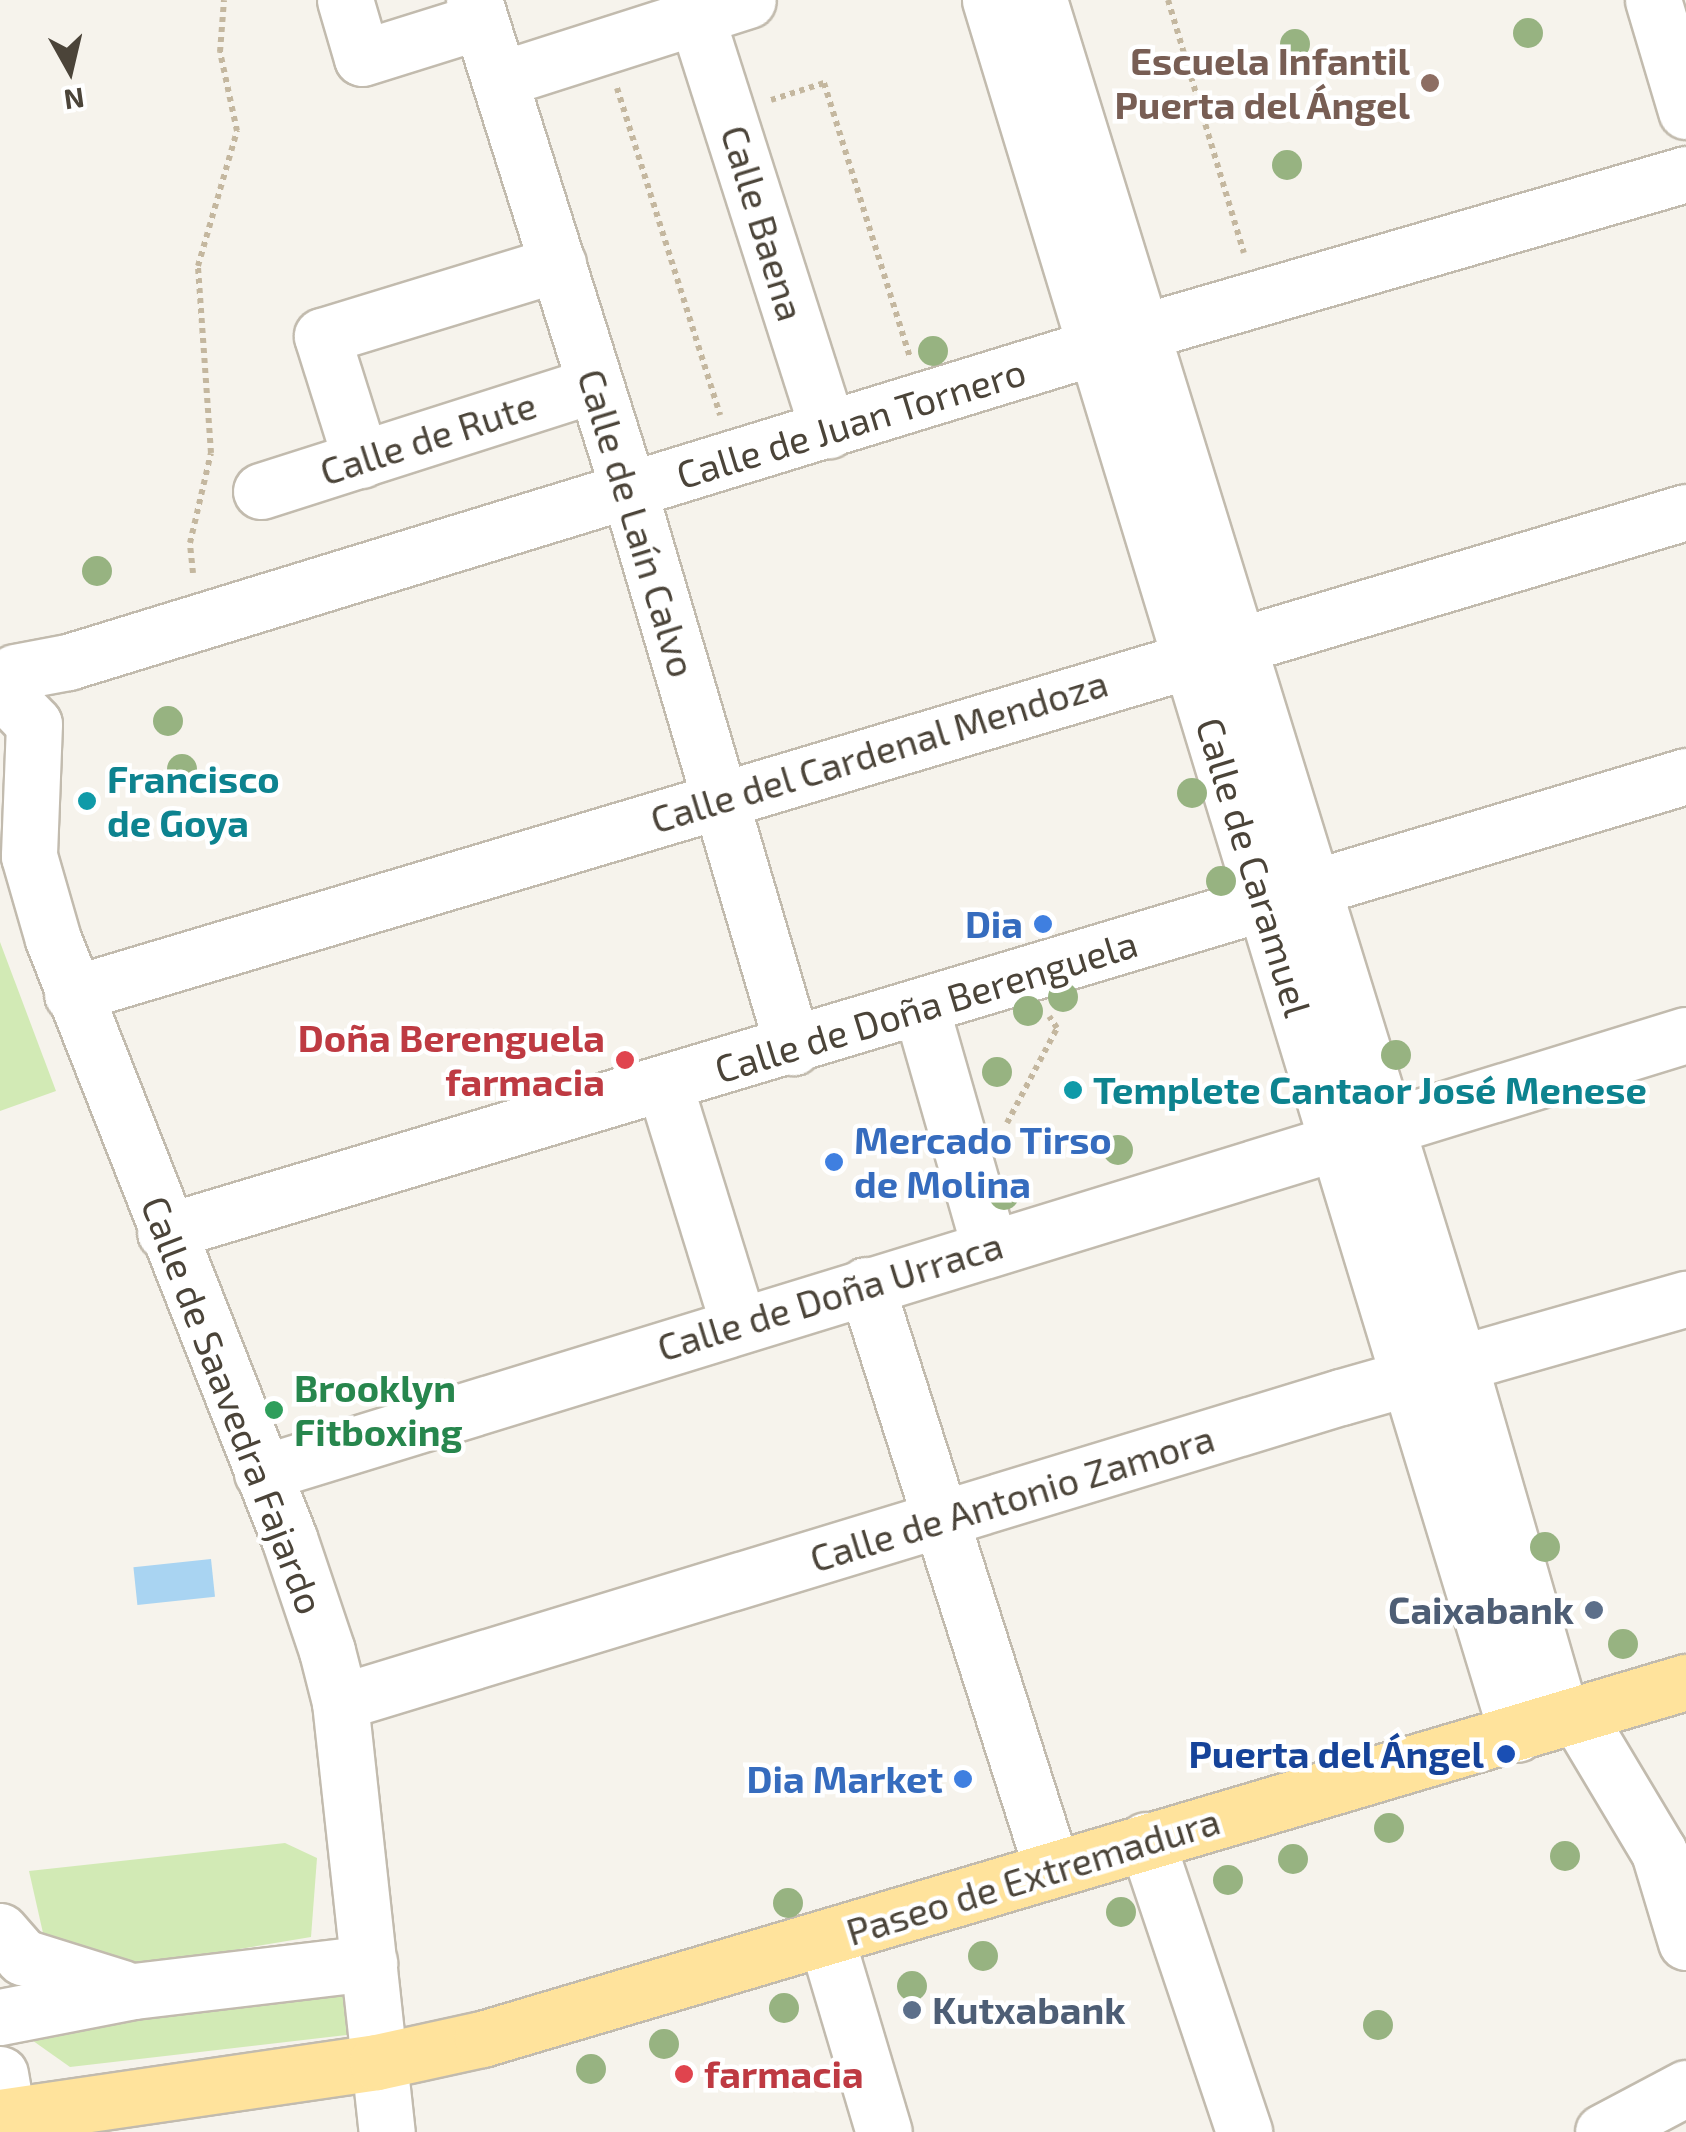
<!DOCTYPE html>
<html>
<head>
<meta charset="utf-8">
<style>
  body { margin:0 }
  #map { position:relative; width:1686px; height:2132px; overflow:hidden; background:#f6f3ec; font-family:"Exo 2",sans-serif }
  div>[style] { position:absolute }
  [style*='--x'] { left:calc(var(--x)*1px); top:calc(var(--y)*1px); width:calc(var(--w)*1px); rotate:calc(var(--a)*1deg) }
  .green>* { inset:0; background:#d2eab5 }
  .water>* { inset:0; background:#a9d4f2; transform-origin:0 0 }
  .path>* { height:6px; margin-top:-3px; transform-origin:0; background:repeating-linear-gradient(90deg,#c4b79f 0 5px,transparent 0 10px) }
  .roads { filter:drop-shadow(2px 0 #c2bbae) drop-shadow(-2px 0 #c2bbae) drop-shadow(0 2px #c2bbae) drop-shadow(0 -2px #c2bbae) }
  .minor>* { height:55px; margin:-27.5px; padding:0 27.5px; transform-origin:27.5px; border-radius:27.5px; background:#fff }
  .major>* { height:55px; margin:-27.5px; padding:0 27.5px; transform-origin:27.5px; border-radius:27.5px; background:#ffe39c }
  .trees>* { width:30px; height:30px; margin:-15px; border-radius:50%; background:#97b381 }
  .dots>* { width:28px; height:28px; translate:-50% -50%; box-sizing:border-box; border:5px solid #fff; border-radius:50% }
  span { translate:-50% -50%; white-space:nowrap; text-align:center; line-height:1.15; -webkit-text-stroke:9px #fff; paint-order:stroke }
  .education-label { font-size:38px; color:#785e54; font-weight:700 }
  .right { translate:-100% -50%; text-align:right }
  .street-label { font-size:38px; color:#4b4439 }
  .culture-label { font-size:38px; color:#0d838f; font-weight:700 }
  .left { translate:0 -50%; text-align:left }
  .shop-label { font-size:38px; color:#366cbe; font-weight:700 }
  .health-label { font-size:38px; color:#be3a42; font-weight:700 }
  .leisure-label { font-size:38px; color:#27864d; font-weight:700 }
  .service-label { font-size:38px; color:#4e5e75; font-weight:700 }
  .transit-label { font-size:38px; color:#164399; font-weight:700 }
  .north { position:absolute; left:20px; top:20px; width:100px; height:100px; -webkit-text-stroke:8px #fff; paint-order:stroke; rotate:172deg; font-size:28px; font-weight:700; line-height:40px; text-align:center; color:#4b4439 }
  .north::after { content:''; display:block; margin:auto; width:35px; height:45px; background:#4b4439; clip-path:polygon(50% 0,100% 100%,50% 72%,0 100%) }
</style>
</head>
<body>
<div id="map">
  <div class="green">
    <div style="clip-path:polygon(0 942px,56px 1091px,0 1111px)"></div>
    <div style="clip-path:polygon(285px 1843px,317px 1858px,311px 1937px,109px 1971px,43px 1933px,29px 1871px)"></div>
    <div style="clip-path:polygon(347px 1980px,355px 2034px,70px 2067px,12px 2026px)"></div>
  </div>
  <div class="water">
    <div style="left:211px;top:1559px;width:38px;height:78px;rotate:84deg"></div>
  </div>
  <div class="path">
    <div style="--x:1168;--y:0;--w:264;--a:73.3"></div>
    <div style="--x:617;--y:88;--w:343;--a:72.5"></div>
    <div style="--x:771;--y:100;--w:56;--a:-17.8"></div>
    <div style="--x:824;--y:83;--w:287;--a:72.6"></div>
    <div style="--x:193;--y:573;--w:30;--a:-96"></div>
    <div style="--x:190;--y:543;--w:92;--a:-76.9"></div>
    <div style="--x:211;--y:453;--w:187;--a:-94"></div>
    <div style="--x:198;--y:266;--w:141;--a:-73.9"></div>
    <div style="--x:237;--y:131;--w:81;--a:-102.1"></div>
    <div style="--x:220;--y:52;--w:52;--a:-85.6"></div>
    <div style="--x:1007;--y:1123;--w:107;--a:-62.2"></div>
    <div style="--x:1057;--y:1028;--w:14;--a:-124"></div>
  </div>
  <div class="roads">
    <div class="minor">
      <div style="--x:345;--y:0;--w:60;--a:73.7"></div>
      <div style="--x:362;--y:58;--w:124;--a:-17.4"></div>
      <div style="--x:474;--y:0;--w:515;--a:72.48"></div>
      <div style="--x:629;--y:491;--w:580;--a:73.57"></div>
      <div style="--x:990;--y:0;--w:1812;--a:73.09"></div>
      <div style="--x:1039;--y:0;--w:1426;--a:72.87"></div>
      <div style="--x:1459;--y:1363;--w:371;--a:73.9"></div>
      <div style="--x:1653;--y:0;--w:116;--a:73.4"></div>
      <div style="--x:696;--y:16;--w:435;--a:72.3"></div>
      <div style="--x:501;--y:79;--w:259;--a:-17.7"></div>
      <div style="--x:361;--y:460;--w:130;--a:-107.5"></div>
      <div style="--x:322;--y:336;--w:247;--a:-17"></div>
      <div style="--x:261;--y:491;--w:349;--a:-17.7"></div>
      <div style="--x:15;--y:672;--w:54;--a:-10.7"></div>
      <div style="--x:68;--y:662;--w:1159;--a:-17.06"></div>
      <div style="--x:1176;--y:322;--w:531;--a:-16.18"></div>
      <div style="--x:13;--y:702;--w:30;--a:46"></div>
      <div style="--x:34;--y:724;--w:132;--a:92.2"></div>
      <div style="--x:29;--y:856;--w:86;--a:73.9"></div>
      <div style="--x:53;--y:939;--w:644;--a:68.5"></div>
      <div style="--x:289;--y:1538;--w:119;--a:71.4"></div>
      <div style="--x:327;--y:1651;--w:53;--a:75.7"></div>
      <div style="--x:340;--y:1702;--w:433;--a:83.8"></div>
      <div style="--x:72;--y:994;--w:1684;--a:-16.63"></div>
      <div style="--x:921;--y:1008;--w:250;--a:74"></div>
      <div style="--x:665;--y:1087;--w:247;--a:72.8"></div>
      <div style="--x:165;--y:1232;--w:1588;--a:-16.69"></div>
      <div style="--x:866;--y:1285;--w:613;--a:72.33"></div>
      <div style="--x:262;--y:1473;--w:1490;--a:-17.1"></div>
      <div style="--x:340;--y:1702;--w:1046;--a:-16.95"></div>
      <div style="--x:1341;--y:1397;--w:359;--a:-15.9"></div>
      <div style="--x:1577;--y:1715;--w:160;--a:59.1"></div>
      <div style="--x:1659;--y:1852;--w:94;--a:73.3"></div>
      <div style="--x:1146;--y:1840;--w:308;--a:71.4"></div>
      <div style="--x:0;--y:1931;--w:35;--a:49"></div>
      <div style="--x:23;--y:1957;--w:104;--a:17.4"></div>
      <div style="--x:826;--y:1938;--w:202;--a:73.4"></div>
      <div style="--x:0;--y:2017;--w:136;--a:-11"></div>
      <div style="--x:134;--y:1991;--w:237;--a:-6.8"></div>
      <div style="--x:0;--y:2074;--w:59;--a:80.2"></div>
      <div style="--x:1603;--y:2132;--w:94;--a:-27.9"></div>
    </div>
    <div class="major">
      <div style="--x:0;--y:2117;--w:381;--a:-8.3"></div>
      <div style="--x:377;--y:2062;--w:107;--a:-12.4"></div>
      <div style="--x:482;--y:2039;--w:1256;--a:-16.52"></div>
    </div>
  </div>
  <div class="trees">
    <div style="left:1528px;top:33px"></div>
    <div style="left:1295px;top:44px"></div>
    <div style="left:1287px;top:165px"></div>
    <div style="left:933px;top:351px"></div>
    <div style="left:97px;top:571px"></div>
    <div style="left:168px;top:721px"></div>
    <div style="left:182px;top:769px"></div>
    <div style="left:1192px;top:793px"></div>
    <div style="left:1221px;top:881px"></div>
    <div style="left:1063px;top:997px"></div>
    <div style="left:1028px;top:1011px"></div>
    <div style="left:1396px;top:1055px"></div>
    <div style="left:997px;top:1072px"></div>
    <div style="left:1118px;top:1150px"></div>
    <div style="left:1004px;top:1195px"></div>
    <div style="left:1545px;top:1547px"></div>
    <div style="left:1623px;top:1644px"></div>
    <div style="left:1389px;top:1828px"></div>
    <div style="left:1565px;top:1856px"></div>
    <div style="left:1293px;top:1859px"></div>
    <div style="left:1228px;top:1880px"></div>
    <div style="left:788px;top:1903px"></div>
    <div style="left:1121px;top:1912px"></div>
    <div style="left:983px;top:1956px"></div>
    <div style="left:912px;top:1986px"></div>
    <div style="left:784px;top:2008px"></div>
    <div style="left:1378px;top:2025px"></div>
    <div style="left:664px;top:2044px"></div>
    <div style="left:591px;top:2069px"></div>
  </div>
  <div class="dots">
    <div style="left:1430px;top:83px;background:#8d6e63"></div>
    <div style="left:87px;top:801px;background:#0f9aa8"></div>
    <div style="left:1043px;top:924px;background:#3f7fe0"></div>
    <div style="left:625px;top:1060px;background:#e0444e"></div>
    <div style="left:1073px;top:1090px;background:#0f9aa8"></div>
    <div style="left:834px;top:1162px;background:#3f7fe0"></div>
    <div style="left:274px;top:1410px;background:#2e9e5b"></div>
    <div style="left:1594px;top:1610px;background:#5c6f8a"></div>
    <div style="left:1506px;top:1754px;background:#1a4fb4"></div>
    <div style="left:963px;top:1779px;background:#3f7fe0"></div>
    <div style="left:912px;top:2010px;background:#5c6f8a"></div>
    <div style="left:684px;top:2074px;background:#e0444e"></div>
  </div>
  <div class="education-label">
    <span class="right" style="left:1410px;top:83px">Escuela Infantil<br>Puerta del Ángel</span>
  </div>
  <div class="street-label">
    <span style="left:763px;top:223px;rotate:73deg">Calle Baena</span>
    <span style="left:851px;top:423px;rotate:-17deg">Calle de Juan Tornero</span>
    <span style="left:428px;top:438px;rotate:-18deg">Calle de Rute</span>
    <span style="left:637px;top:523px;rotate:73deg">Calle de Laín Calvo</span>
    <span style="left:879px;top:751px;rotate:-17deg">Calle del Cardenal Mendoza</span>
    <span style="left:1254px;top:867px;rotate:73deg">Calle de Caramuel</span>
    <span style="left:926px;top:1006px;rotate:-17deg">Calle de Doña Berenguela</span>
    <span style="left:830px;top:1296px;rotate:-17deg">Calle de Doña Urraca</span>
    <span style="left:233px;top:1405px;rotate:69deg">Calle de Saavedra Fajardo</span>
    <span style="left:1012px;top:1498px;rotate:-17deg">Calle de Antonio Zamora</span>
    <span style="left:1033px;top:1876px;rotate:-17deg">Paseo de Extremadura</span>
  </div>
  <div class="culture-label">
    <span class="left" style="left:107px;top:801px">Francisco<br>de Goya</span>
    <span class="left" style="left:1093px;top:1090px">Templete Cantaor José Menese</span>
  </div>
  <div class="shop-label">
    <span class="right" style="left:1023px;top:924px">Dia</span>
    <span class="left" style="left:854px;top:1162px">Mercado Tirso<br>de Molina</span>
    <span class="right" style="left:943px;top:1779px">Dia Market</span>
  </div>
  <div class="health-label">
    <span class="right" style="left:605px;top:1060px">Doña Berenguela<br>farmacia</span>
    <span class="left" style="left:704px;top:2074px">farmacia</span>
  </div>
  <div class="leisure-label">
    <span class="left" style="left:294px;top:1410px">Brooklyn<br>Fitboxing</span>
  </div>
  <div class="service-label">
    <span class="right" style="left:1574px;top:1610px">Caixabank</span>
    <span class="left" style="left:932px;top:2010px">Kutxabank</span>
  </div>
  <div class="transit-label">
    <span class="right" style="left:1484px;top:1754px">Puerta del Ángel</span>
  </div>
  <div class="north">N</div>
</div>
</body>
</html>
